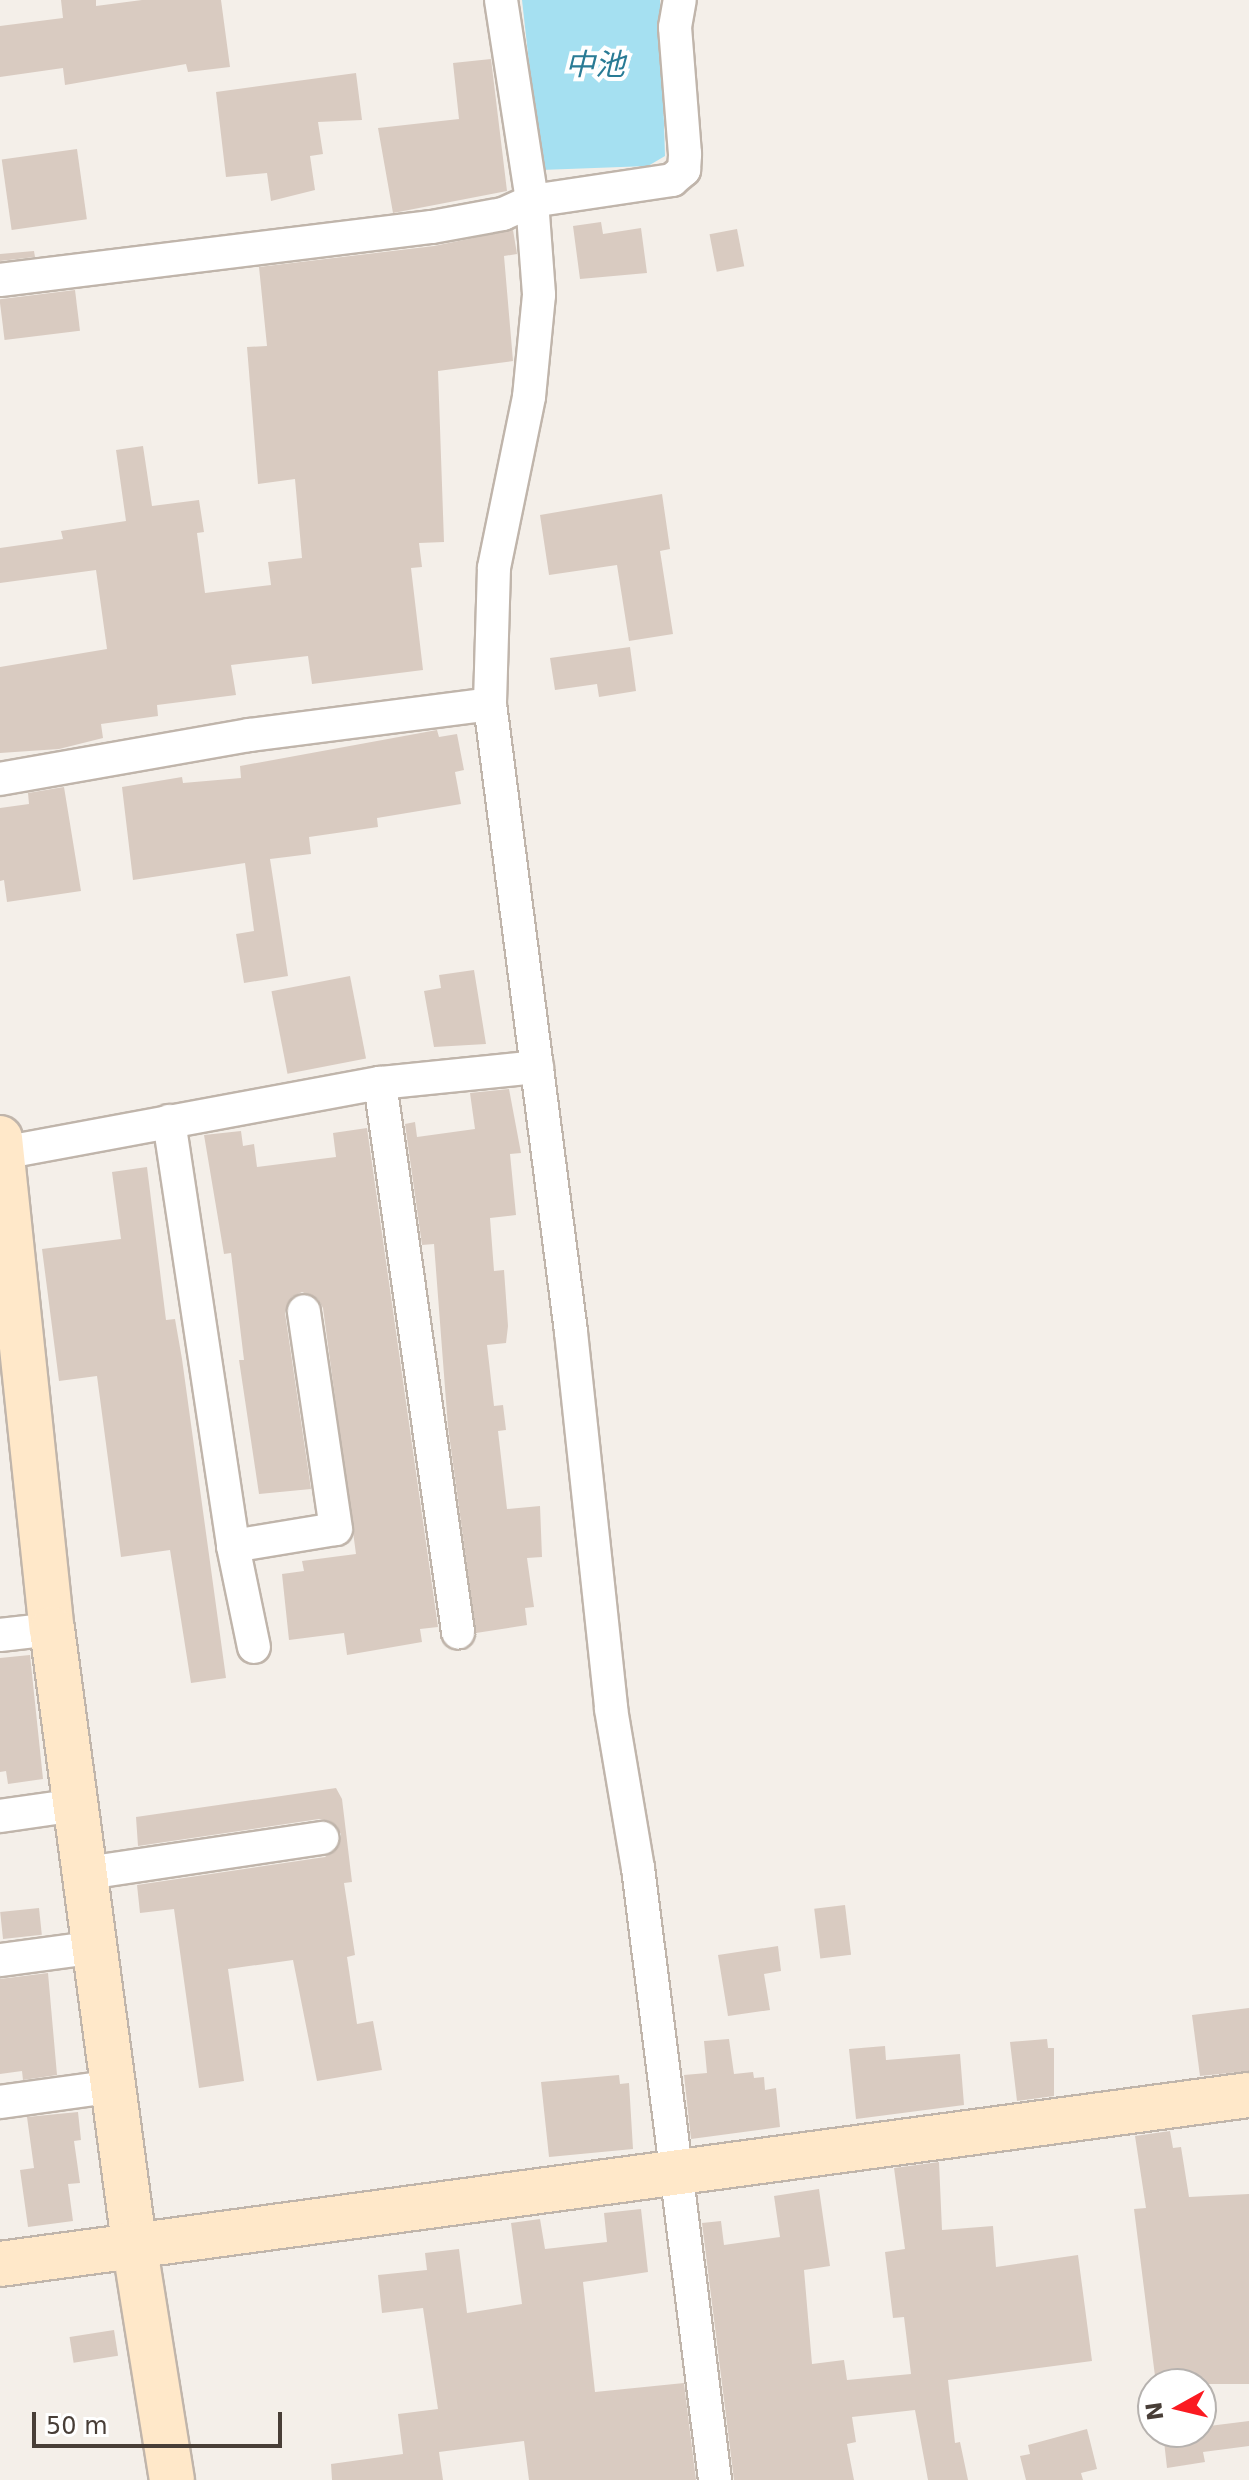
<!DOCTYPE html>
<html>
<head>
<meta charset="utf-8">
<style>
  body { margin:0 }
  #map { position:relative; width:1249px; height:2480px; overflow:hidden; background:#f4efe9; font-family:"DejaVu Sans","Noto Sans JP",sans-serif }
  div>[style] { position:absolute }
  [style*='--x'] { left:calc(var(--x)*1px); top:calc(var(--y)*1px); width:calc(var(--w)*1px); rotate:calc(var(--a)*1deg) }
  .water>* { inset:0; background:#a5e0f1 }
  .building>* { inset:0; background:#d9cbc1; transform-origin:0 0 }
  .roads { filter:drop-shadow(2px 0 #c0b5ab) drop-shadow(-2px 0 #c0b5ab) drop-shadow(0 2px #c0b5ab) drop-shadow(0 -2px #c0b5ab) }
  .street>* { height:32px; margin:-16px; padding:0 16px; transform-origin:16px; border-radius:16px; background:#fff }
  .secondary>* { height:44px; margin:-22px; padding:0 22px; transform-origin:22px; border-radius:22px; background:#ffe8c9 }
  span { translate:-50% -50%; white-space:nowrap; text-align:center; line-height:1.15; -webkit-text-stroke:8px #fff; paint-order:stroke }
  .water-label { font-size:30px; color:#297b95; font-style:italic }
  .north { position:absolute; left:1137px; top:2368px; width:80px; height:80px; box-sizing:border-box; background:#fff; border:2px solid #b6b2af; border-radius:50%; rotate:262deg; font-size:22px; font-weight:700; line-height:32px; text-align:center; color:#483e37 }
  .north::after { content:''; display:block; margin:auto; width:28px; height:36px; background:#fb1a21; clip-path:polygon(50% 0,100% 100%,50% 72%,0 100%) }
  .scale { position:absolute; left:32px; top:2412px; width:250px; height:36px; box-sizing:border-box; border:4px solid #483e37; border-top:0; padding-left:10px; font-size:24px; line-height:28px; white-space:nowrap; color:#483e37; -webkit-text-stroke:6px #fff; paint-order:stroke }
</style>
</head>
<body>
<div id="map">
  <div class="water">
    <div style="clip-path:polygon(522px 0,660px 0,665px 156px,648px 166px,541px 170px)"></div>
  </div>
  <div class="building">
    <div style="clip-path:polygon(61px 0,96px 0,96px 6px,142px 0,221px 0,230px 67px,188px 72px,186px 64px,65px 85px,63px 68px,0 77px,0 26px,63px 18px)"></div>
    <div style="clip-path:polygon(491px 59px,507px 191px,393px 213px,378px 128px,459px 119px,453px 63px)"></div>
    <div style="clip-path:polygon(356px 73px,362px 120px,318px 122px,323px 154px,310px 156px,315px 190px,271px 201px,267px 173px,226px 177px,216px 92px)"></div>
    <div style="left:77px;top:149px;width:71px;height:76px;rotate:82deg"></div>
    <div style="clip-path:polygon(601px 222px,603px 234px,641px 228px,647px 273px,580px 279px,573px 226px)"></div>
    <div style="left:737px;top:229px;width:38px;height:28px;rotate:79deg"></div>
    <div style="clip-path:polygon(513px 230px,517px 254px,504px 256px,513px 361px,438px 371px,444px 542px,419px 543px,422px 567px,411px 568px,423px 670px,312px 684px,308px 656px,231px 665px,236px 695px,157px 705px,158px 716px,101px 724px,103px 738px,59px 749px,0 753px,0 667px,107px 649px,96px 570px,0 583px,0 548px,63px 539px,61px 531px,126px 521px,116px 450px,143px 446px,152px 506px,199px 500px,204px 532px,197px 533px,205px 593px,271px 585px,268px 562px,302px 558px,295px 479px,258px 484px,247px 347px,267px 346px,259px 267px,434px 246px)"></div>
    <div style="clip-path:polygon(34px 251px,35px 257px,0 261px,0 254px)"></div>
    <div style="left:75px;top:290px;width:41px;height:76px;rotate:83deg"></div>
    <div style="clip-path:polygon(662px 494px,670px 549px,660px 551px,673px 634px,629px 641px,617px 565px,549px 575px,540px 515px)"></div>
    <div style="clip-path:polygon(630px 647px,636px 691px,599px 697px,597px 684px,555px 690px,550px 658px)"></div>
    <div style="clip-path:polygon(437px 730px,439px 737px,457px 734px,464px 770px,455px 772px,461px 804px,377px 818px,378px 827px,309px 837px,311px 854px,270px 859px,288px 976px,244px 983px,236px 934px,254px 931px,245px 863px,133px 880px,122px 787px,182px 777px,183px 783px,241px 778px,240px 766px)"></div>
    <div style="clip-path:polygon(64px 787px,81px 891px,7px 902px,4px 880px,0 881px,0 808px,29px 804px,28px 793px)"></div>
    <div style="clip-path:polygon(474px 970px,486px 1044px,434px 1047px,424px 991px,441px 988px,439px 975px)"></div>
    <div style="left:350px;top:976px;width:84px;height:80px;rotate:79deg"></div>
    <div style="clip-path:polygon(509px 1089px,521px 1153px,510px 1154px,516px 1215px,490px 1218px,494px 1271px,504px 1270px,508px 1326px,506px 1343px,487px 1345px,494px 1406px,503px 1405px,506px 1430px,498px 1431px,507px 1509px,540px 1506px,542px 1557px,527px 1558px,534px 1607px,525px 1608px,527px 1625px,476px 1633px,448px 1427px,434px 1244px,422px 1245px,405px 1124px,415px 1122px,417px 1137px,475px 1129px,470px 1093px)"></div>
    <div style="clip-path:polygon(367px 1128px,438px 1627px,420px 1629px,422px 1642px,347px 1655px,344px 1633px,289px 1640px,282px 1574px,304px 1571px,302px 1561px,356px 1554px,323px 1308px,318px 1299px,302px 1292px,292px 1297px,285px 1313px,311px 1489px,259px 1494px,239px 1360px,244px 1360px,231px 1253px,224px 1254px,204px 1135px,241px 1131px,243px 1146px,254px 1144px,257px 1167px,336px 1157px,333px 1133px)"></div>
    <div style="clip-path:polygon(147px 1167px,166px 1320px,175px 1319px,182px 1359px,226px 1678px,191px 1683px,170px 1550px,121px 1557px,97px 1376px,59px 1381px,42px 1249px,121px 1239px,112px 1172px)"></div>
    <div style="clip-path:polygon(30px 1655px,43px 1779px,8px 1784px,6px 1771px,0 1772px,0 1658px)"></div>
    <div style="clip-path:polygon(336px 1788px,342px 1799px,352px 1882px,344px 1883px,355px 1955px,347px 1957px,357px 2024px,373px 2021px,382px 2070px,317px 2081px,293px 1960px,228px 1969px,244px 2081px,199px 2088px,174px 1909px,140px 1913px,137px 1885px,325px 1857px,339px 1846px,341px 1834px,330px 1821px,319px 1819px,138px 1846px,136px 1817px)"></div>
    <div style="left:845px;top:1905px;width:50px;height:31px;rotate:83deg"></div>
    <div style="left:39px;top:1908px;width:27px;height:39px;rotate:84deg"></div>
    <div style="clip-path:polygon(778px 1946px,781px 1971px,764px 1974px,770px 2010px,728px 2016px,718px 1955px)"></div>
    <div style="clip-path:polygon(48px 1973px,57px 2075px,23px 2080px,22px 2071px,0 2074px,0 1979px)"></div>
    <div style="clip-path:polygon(1249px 2008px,1249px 2071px,1200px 2076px,1192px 2015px)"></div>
    <div style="clip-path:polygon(729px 2039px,734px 2074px,753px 2072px,754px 2078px,764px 2077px,765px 2090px,776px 2088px,780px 2127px,691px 2139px,684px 2075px,707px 2073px,704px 2041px)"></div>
    <div style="clip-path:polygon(1047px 2039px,1048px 2048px,1054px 2048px,1054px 2096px,1017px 2101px,1010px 2042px)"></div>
    <div style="clip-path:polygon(885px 2046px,886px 2060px,960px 2054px,964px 2105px,856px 2119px,849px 2049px)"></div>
    <div style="clip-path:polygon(619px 2075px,620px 2084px,629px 2083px,633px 2149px,549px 2157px,541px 2082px)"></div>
    <div style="clip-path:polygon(78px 2112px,81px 2140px,74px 2141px,80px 2183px,68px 2184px,73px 2221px,28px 2227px,20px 2170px,34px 2168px,27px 2117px)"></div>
    <div style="clip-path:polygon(1170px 2131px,1173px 2148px,1181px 2147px,1189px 2197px,1249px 2194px,1249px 2384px,1156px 2384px,1134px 2209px,1146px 2208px,1135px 2136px)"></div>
    <div style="clip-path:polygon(939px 2162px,942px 2230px,993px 2226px,996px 2267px,1078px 2255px,1092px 2361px,948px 2380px,955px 2443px,960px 2442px,968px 2480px,928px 2480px,915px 2410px,852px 2417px,856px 2442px,847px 2444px,854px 2480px,734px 2480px,702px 2223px,721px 2221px,724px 2245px,780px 2237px,774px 2196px,819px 2189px,830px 2266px,804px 2270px,812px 2364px,844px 2360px,847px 2380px,911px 2374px,904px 2317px,893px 2318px,885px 2252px,905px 2249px,894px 2168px)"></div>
    <div style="clip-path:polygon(641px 2209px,648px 2272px,583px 2282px,595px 2392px,684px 2383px,696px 2480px,529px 2480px,524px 2441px,439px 2452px,443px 2480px,332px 2480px,331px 2464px,403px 2454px,398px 2414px,438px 2409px,423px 2308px,382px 2313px,378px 2275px,427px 2270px,425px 2253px,459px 2249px,467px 2313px,522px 2304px,511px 2223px,540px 2219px,545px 2249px,607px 2242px,604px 2213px)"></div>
    <div style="left:114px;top:2330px;width:26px;height:45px;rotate:81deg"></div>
    <div style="clip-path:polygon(1249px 2421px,1249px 2446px,1203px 2452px,1205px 2462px,1167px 2468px,1163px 2432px,1201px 2432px,1201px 2427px)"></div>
    <div style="clip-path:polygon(1087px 2429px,1097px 2469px,1081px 2473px,1083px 2480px,1026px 2480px,1020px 2456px,1030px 2454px,1028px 2445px)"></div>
  </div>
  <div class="roads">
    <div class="street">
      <div style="--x:501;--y:0;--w:203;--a:81.2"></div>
      <div style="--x:532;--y:201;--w:94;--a:85.7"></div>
      <div style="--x:539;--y:295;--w:102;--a:95.6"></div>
      <div style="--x:529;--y:397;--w:175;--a:101.6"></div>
      <div style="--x:494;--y:568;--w:136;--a:91.7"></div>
      <div style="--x:490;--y:704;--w:633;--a:82.65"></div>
      <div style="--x:571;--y:1332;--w:379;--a:83.9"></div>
      <div style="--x:611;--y:1709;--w:161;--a:80.4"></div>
      <div style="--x:638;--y:1868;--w:617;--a:82.83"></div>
      <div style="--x:0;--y:280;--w:435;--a:-7"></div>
      <div style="--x:432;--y:227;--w:72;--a:-10.4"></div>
      <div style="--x:503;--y:214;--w:32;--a:-24"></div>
      <div style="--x:532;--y:201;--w:142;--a:-8.5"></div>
      <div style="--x:672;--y:180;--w:16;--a:-40"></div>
      <div style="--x:684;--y:170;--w:16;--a:-86"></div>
      <div style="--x:685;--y:154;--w:127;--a:-94.5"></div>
      <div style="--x:675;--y:27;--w:27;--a:-80"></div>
      <div style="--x:0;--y:779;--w:253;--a:-10"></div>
      <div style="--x:249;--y:735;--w:243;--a:-7.3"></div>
      <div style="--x:380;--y:1083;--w:555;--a:81.91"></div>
      <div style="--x:169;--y:1121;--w:430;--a:81.4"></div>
      <div style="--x:233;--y:1546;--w:103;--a:78.3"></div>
      <div style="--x:2;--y:1153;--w:384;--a:-10.5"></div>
      <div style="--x:380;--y:1083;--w:158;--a:-5.8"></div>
      <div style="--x:233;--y:1546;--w:104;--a:-9.4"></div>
      <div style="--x:336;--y:1529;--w:220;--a:-98.4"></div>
      <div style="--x:0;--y:1635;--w:52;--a:-6.6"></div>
      <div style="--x:0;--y:1816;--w:77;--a:-8.2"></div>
      <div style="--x:87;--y:1873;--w:238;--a:-8.5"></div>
      <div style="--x:0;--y:1960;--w:98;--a:-7.6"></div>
      <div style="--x:0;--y:2102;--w:116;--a:-7.9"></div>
    </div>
    <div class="secondary">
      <div style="--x:0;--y:1138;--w:494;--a:84"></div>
      <div style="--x:52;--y:1629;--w:619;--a:82.39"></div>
      <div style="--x:134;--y:2243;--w:240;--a:80.9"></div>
      <div style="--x:0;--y:2264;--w:1260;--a:-7.71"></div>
    </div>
  </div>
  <div class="water-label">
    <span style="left:595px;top:65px">中池</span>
  </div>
  <div class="north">N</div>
  <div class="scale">50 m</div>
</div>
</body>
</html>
